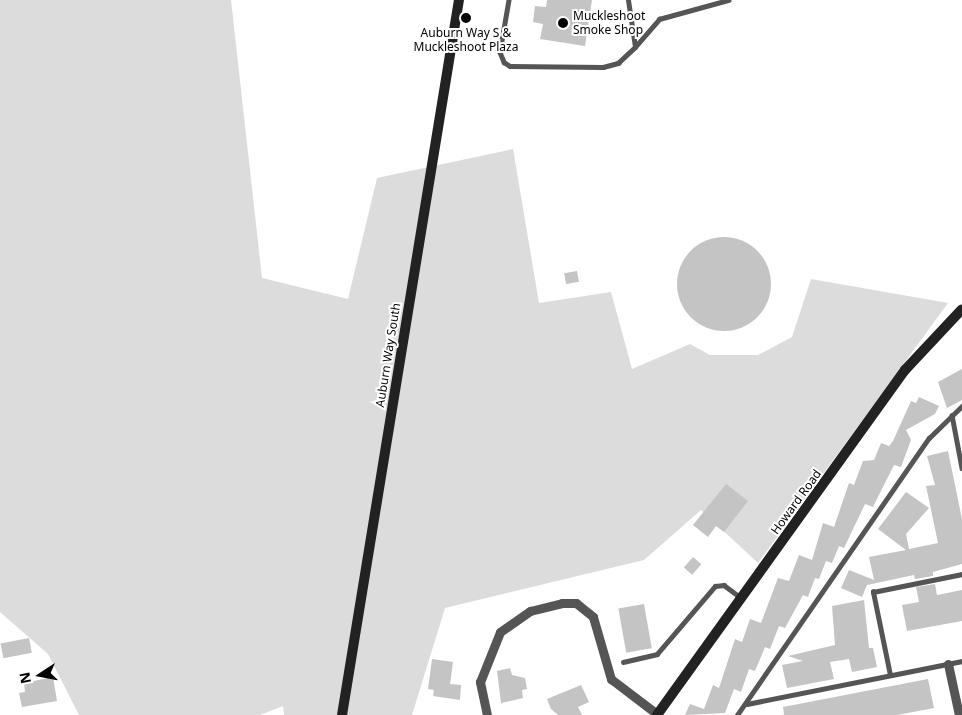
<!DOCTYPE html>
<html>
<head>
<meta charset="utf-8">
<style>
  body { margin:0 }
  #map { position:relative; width:962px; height:715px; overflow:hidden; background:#fff; font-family:"Noto Sans",sans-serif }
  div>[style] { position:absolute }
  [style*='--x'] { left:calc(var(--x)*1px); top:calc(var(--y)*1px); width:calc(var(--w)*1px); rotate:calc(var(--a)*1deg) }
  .green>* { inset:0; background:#dcdcdc }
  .building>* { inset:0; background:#c4c4c4; transform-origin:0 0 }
  .round { border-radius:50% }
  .lane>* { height:4.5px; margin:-2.25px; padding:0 2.25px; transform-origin:2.25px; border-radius:2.25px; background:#555 }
  .street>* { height:9px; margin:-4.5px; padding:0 4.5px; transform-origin:4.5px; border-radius:4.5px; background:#555 }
  .secondary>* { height:10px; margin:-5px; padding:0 5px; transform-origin:5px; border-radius:5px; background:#222 }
  .dots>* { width:14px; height:14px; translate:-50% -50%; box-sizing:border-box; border:2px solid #fff; border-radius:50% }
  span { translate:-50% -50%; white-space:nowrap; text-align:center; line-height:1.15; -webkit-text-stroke:4px #fff; paint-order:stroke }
  .poi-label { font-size:12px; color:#000 }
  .left { translate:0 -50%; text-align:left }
  .street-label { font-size:12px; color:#000 }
  .north { position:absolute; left:15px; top:650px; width:50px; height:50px; -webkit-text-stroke:4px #fff; paint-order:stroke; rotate:259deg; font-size:14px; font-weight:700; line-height:20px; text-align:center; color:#000 }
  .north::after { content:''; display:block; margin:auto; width:18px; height:22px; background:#000; clip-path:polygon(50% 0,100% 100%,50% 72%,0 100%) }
</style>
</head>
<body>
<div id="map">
  <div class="green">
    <div style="clip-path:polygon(0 0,231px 0,262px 278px,348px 299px,377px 178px,513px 149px,539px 303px,611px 292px,632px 369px,690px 344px,710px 355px,758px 355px,792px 337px,811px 279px,948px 303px,758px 563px,701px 510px,644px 560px,445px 608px,412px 715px,284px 715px,283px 706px,260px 715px,79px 715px,48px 654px,0 612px)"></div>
  </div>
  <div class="building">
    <div style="clip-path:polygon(547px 0,592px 0,585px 46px,540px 39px,543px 24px,533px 22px,535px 6px,546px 7px)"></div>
    <div class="round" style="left:677px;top:237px;width:94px;height:94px"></div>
    <div style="left:577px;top:271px;width:11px;height:13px;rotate:80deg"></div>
    <div style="clip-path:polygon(962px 369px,962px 400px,947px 408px,938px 382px)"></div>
    <div style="clip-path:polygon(919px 397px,939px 406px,935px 414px,906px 430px,911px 440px,901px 467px,894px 465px,873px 507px,865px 504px,844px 548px,839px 546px,832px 563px,826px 561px,819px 579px,815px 578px,808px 597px,803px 595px,785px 628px,779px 626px,770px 649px,765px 647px,755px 671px,749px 669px,741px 692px,734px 689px,725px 713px,685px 715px,690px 704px,704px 709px,713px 685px,719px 688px,735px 639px,742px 642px,750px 619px,761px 623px,778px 578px,789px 581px,799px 555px,812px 560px,823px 523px,834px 527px,849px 483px,854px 485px,863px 461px,874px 460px,881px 443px,889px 446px,893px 441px,911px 401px,916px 403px)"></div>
    <div style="clip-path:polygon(948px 451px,962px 519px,962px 564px,933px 572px,933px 576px,915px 579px,914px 575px,867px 585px,862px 597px,841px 588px,849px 570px,874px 580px,869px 557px,906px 550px,878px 529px,906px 492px,929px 508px,906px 534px,909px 549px,938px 543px,926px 486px,935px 485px,927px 456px)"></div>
    <div style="clip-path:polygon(726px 484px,748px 501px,724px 532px,716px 526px,708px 537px,693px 525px)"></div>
    <div style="left:693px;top:557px;width:11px;height:14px;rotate:41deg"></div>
    <div style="clip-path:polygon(935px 584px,937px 595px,962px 590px,962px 621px,907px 631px,902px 605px,919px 602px,916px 587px)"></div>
    <div style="clip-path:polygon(864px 600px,869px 648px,873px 648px,877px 667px,852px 672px,849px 659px,830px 662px,834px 679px,787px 688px,782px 665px,803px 661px,788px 656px,835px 645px,832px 606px)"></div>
    <div style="left:644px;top:604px;width:45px;height:26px;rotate:80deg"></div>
    <div style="left:29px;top:638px;width:15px;height:29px;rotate:79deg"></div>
    <div style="clip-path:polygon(432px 659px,453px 662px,450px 684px,461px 685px,460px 700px,433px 696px,434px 690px,428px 689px)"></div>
    <div style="clip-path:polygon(510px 668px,512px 675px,525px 678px,527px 689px,522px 690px,523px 698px,501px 703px,497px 671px)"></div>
    <div style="clip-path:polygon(53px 677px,57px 701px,22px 707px,19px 693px,25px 692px,24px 683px)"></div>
    <div style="clip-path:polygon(928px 679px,934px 708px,897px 715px,784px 715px,783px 707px)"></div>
    <div style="clip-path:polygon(581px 685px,589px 702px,578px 707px,582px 715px,558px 715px,551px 709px,547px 699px)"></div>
  </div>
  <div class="lane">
    <div style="--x:509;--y:0;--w:53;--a:99.8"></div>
    <div style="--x:500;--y:52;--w:11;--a:68"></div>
    <div style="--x:504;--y:62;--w:7;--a:34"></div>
    <div style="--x:510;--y:66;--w:93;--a:0.6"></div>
    <div style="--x:603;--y:67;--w:16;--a:-15"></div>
    <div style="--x:618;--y:63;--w:23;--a:-43"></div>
    <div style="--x:635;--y:47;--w:48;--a:-98.5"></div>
    <div style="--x:635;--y:47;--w:37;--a:-49"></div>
    <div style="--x:659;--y:19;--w:72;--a:-15.4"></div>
    <div style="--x:952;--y:415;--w:54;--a:79.3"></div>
    <div style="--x:623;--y:662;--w:35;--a:-13"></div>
    <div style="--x:657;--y:654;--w:89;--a:-49.5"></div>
    <div style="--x:715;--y:586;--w:9;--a:-6"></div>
    <div style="--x:724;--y:585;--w:20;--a:37"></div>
    <div style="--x:890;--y:675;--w:85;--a:-101.6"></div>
    <div style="--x:873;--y:592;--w:91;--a:-11.4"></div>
    <div style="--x:747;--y:704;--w:219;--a:-11.3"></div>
    <div style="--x:737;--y:715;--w:337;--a:-55.3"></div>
    <div style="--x:929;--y:438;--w:46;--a:-44.1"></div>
  </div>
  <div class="street">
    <div style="--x:948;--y:664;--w:52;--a:77.8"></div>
    <div style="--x:487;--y:715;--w:34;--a:-102"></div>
    <div style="--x:480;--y:682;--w:54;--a:-68.2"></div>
    <div style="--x:500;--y:632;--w:37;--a:-35"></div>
    <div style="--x:530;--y:611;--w:33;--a:-14"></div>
    <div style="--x:562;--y:603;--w:14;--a:0"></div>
    <div style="--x:576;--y:603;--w:22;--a:39"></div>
    <div style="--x:593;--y:617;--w:65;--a:73.8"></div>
    <div style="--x:611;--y:679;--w:58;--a:37.3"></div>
  </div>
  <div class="secondary">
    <div style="--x:342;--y:715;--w:725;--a:-80.71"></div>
    <div style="--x:657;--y:715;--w:425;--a:-54.3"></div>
    <div style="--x:905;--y:370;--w:83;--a:-46.9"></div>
  </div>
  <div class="dots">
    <div style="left:466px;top:18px;background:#000"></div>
    <div style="left:563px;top:23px;background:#000"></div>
  </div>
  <div class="poi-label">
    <span class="left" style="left:573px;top:23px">Muckleshoot<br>Smoke Shop</span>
    <span style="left:466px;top:40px">Auburn Way S &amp;<br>Muckleshoot Plaza</span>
  </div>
  <div class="street-label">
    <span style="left:388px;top:355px;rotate:-81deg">Auburn Way South</span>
    <span style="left:796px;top:502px;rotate:-54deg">Howard Road</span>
  </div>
  <div class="north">N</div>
</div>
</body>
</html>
